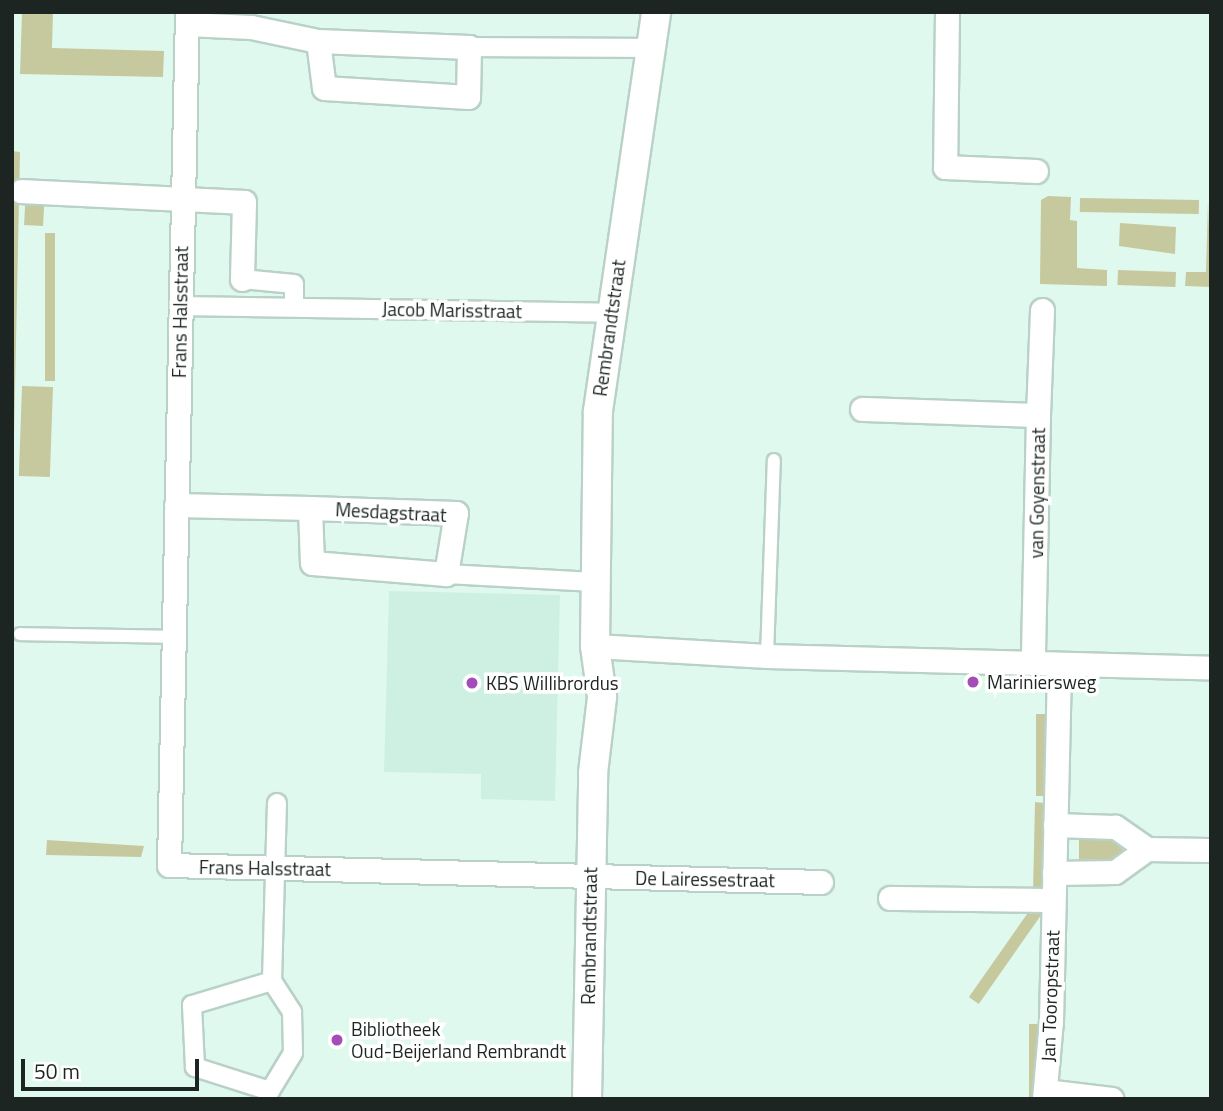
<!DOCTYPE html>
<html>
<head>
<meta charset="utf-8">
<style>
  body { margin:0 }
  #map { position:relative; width:1223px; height:1111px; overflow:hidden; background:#e0f9ef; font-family:"Titillium Web",sans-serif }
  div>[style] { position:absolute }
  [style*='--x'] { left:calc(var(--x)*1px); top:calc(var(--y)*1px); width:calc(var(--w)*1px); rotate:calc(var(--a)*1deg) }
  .built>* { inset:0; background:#cef0e3 }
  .green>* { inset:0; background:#c6c89e; transform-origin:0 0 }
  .roads { filter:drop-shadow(2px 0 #b9d1c7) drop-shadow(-2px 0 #b9d1c7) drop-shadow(0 2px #b9d1c7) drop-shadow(0 -2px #b9d1c7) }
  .service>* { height:12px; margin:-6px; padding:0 6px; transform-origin:6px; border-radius:6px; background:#fff }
  .pedestrian>* { height:18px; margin:-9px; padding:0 9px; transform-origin:9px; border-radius:9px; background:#fff }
  .minor>* { height:23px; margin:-11.5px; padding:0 11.5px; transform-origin:11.5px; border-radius:11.5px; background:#fff }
  .tertiary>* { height:28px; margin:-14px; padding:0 14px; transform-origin:14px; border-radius:14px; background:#fff }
  .dots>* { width:19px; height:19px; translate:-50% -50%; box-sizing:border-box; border:4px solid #fff; border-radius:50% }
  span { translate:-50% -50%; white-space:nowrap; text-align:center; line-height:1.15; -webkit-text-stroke:7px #fff; paint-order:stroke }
  .street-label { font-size:19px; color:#1c2521 }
  .poi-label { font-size:19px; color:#1c2521 }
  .left { translate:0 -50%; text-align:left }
  .frame { position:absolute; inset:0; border:14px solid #1c2521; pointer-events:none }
  .scale { position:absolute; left:21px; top:1059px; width:178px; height:32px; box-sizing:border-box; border:4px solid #1c2521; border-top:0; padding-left:9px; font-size:21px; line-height:24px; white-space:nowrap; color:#1c2521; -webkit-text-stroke:5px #fff; paint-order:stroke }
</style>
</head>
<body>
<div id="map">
  <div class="built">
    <div style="clip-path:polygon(389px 591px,560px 595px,555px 801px,481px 799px,481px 774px,384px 772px)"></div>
  </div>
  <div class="green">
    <div style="clip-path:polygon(12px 12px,12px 151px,20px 152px,12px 534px)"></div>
    <div style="clip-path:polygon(22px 12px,53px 12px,52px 48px,164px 51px,163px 77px,20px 74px)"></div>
    <div style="left:26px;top:188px;width:19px;height:37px;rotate:3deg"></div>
    <div style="clip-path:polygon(1048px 196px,1071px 197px,1070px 220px,1077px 221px,1077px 268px,1107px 270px,1107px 286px,1040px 284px,1041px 200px)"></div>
    <div style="left:1080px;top:198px;width:119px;height:14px;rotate:1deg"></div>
    <div style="clip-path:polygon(1208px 201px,1211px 287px,1185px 286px,1186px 272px,1206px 272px)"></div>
    <div style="clip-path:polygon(1120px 223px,1176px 227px,1175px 254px,1119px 246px)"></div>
    <div style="left:45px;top:233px;width:10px;height:148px"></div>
    <div style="left:1118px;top:270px;width:58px;height:15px;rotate:2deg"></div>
    <div style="left:22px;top:386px;width:31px;height:90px;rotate:2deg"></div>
    <div style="left:1036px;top:714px;width:11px;height:82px"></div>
    <div style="clip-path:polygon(1035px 802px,1044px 803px,1043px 887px,1033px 893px)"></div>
    <div style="clip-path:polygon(1079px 832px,1106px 833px,1122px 844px,1122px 855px,1115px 862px,1079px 864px)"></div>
    <div style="clip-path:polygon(47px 840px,144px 846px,141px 857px,46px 855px)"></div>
    <div style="left:1032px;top:907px;width:12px;height:110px;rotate:35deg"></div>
    <div style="left:1029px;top:1024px;width:11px;height:75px"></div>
  </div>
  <div class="roads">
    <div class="service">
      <div style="--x:20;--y:634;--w:155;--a:1.1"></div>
      <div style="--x:767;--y:656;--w:196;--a:-88"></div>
    </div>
    <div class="pedestrian">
      <div style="--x:469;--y:47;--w:181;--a:0.3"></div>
      <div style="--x:242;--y:279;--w:52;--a:5.5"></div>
      <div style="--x:294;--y:284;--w:23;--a:90"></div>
      <div style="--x:180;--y:306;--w:431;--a:0.9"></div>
      <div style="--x:446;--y:574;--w:149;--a:3.1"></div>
      <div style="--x:272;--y:981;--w:37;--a:57"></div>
      <div style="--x:292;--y:1012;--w:41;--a:88.6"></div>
      <div style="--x:293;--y:1053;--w:44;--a:121.2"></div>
      <div style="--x:270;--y:1091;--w:79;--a:-162.3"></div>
      <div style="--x:195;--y:1067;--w:62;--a:-92.8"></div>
      <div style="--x:192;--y:1005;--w:84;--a:-16.7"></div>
      <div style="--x:272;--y:981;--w:178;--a:-88.4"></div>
    </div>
    <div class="minor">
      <div style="--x:187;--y:12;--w:853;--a:91.21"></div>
      <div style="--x:169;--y:865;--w:652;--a:1.49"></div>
      <div style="--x:947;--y:12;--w:155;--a:90.7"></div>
      <div style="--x:945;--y:167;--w:91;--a:2.5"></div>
      <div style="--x:187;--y:24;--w:64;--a:2.7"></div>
      <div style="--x:251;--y:27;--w:68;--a:11.8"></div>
      <div style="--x:318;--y:41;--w:151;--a:2.3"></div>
      <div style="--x:469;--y:47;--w:50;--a:91.1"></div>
      <div style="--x:468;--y:97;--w:144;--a:-176.4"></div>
      <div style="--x:324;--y:88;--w:47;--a:-97.3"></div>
      <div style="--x:21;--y:191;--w:223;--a:2.8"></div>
      <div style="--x:244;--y:202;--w:77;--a:91.5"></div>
      <div style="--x:862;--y:409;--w:176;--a:2"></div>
      <div style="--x:1038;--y:415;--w:248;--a:91.2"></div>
      <div style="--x:1038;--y:415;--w:105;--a:-87.8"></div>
      <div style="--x:176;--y:505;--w:134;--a:1.3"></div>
      <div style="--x:310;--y:508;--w:146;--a:2"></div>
      <div style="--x:456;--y:513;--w:62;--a:99.3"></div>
      <div style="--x:446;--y:574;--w:134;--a:-175.3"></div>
      <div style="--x:312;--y:563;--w:55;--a:-92.1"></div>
      <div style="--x:595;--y:646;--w:172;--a:3.3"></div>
      <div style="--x:767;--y:656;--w:444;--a:1.5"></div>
      <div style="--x:1147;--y:849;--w:61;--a:0.9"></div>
      <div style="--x:1054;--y:873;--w:61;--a:-0.9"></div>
      <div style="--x:1115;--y:872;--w:39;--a:-36"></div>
      <div style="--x:1147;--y:849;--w:39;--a:-145"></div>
      <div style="--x:1115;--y:827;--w:60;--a:-178.1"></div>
      <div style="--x:890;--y:898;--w:163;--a:0.7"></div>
      <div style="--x:1045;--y:1091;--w:67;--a:6.8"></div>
      <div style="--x:1044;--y:1099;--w:78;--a:-84.9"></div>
      <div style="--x:1051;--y:1021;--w:357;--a:-88.7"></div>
    </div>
    <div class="tertiary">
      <div style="--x:587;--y:1099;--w:326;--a:-88.9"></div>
      <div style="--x:593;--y:773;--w:77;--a:-83.2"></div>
      <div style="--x:602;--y:697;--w:51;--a:-97.8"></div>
      <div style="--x:595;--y:646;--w:235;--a:-89.3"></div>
      <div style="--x:598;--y:411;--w:403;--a:-81.7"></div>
    </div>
  </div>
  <div class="dots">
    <div style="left:973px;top:682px;background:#a44cb8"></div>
    <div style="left:472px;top:683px;background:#a44cb8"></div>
    <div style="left:337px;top:1040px;background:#a44cb8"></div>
  </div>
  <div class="street-label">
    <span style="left:452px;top:310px;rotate:1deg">Jacob Marisstraat</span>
    <span style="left:180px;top:312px;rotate:-89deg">Frans Halsstraat</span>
    <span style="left:609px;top:328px;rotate:-82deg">Rembrandtstraat</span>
    <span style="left:1037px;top:493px;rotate:-89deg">van Goyenstraat</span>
    <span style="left:391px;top:512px;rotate:3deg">Mesdagstraat</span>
    <span style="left:265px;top:868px;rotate:1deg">Frans Halsstraat</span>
    <span style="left:705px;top:879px;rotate:1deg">De Lairessestraat</span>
    <span style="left:589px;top:936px;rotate:-89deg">Rembrandtstraat</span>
    <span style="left:1050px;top:996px;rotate:-88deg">Jan Tooropstraat</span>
  </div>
  <div class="poi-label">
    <span class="left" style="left:987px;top:682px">Mariniersweg</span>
    <span class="left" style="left:486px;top:683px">KBS Willibrordus</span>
    <span class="left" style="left:351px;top:1040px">Bibliotheek<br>Oud-Beijerland Rembrandt</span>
  </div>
  <div class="frame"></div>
  <div class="scale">50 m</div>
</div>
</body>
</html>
